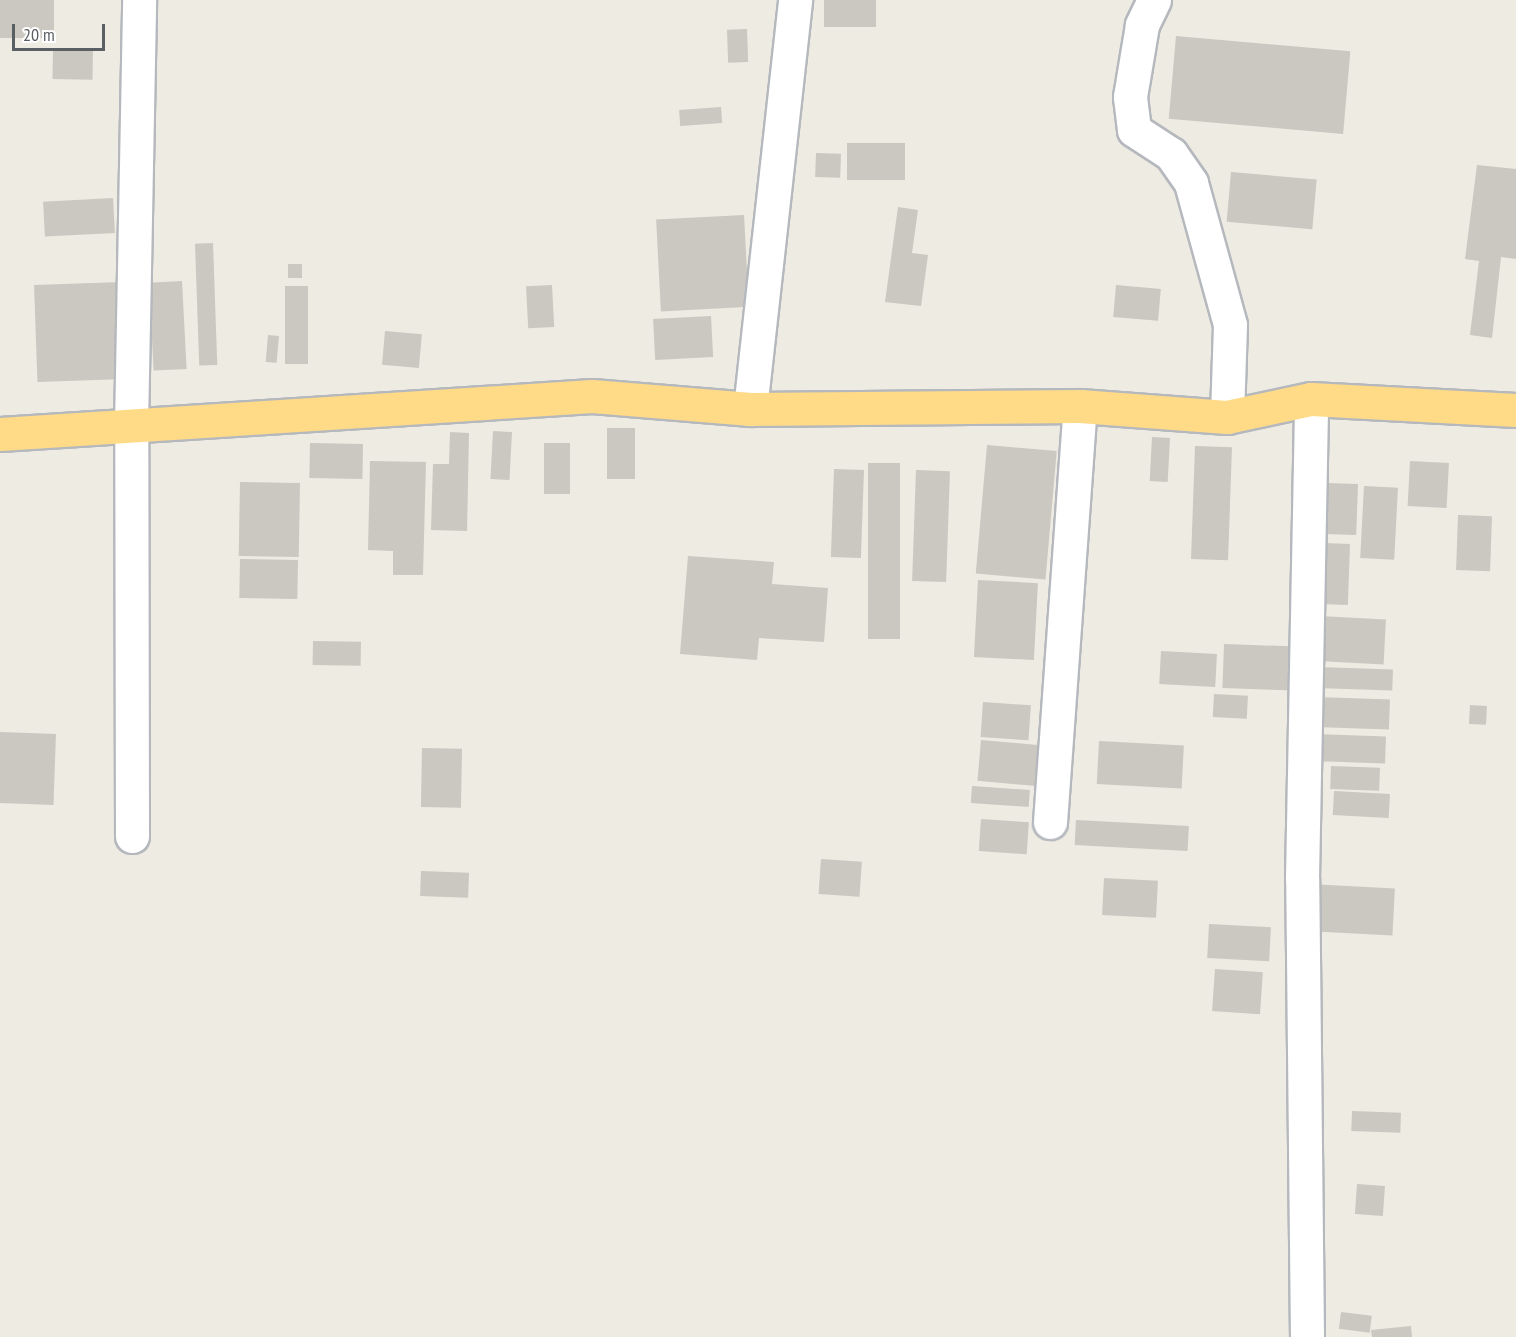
<!DOCTYPE html>
<html>
<head>
<meta charset="utf-8">
<style>
  body { margin:0 }
  #map { position:relative; width:1516px; height:1337px; overflow:hidden; background:#eeebe2; font-family:"PT Sans Narrow",sans-serif }
  div>[style] { position:absolute }
  [style*='--x'] { left:calc(var(--x)*1px); top:calc(var(--y)*1px); width:calc(var(--w)*1px); rotate:calc(var(--a)*1deg) }
  .building>* { inset:0; background:#cbc7c1; transform-origin:0 0 }
  .roads { filter:drop-shadow(2px 0 #b5b8bd) drop-shadow(-2px 0 #b5b8bd) drop-shadow(0 2px #b5b8bd) drop-shadow(0 -2px #b5b8bd) }
  .minor>* { height:33px; margin:-16.5px; padding:0 16.5px; transform-origin:16.5px; border-radius:16.5px; background:#fff }
  .highway>* { height:33px; margin:-16.5px; padding:0 16.5px; transform-origin:16.5px; border-radius:16.5px; background:#ffdb88 }
  span { translate:-50% -50%; white-space:nowrap; text-align:center; line-height:1.15; -webkit-text-stroke:5px #fff; paint-order:stroke }
  .scale { position:absolute; left:12px; top:24px; width:93px; height:27px; box-sizing:border-box; border:3px solid #5a5f64; border-top:0; padding-left:8px; font-size:18px; line-height:21px; white-space:nowrap; color:#5a5f64; -webkit-text-stroke:4px #fff; paint-order:stroke }
</style>
</head>
<body>
<div id="map">
  <div class="building">
    <div style="left:0;top:0;width:54px;height:38px"></div>
    <div style="left:824px;top:0;width:52px;height:27px"></div>
    <div style="left:747px;top:29px;width:33px;height:20px;rotate:88deg"></div>
    <div style="left:1176px;top:36px;width:175px;height:83px;rotate:5deg"></div>
    <div style="left:53px;top:49px;width:40px;height:30px;rotate:1deg"></div>
    <div style="left:721px;top:107px;width:16px;height:42px;rotate:86deg"></div>
    <div style="left:847px;top:143px;width:58px;height:37px"></div>
    <div style="left:816px;top:153px;width:25px;height:24px;rotate:2deg"></div>
    <div style="clip-path:polygon(1477px 165px,1516px 169px,1516px 259px,1501px 257px,1492px 338px,1470px 335px,1479px 261px,1465px 259px)"></div>
    <div style="left:1231px;top:172px;width:86px;height:50px;rotate:5deg"></div>
    <div style="left:113px;top:198px;width:35px;height:70px;rotate:87deg"></div>
    <div style="clip-path:polygon(898px 207px,918px 210px,912px 253px,928px 255px,921px 306px,885px 302px)"></div>
    <div style="left:744px;top:215px;width:92px;height:88px;rotate:87deg"></div>
    <div style="left:213px;top:243px;width:122px;height:18px;rotate:88deg"></div>
    <div style="left:302px;top:264px;width:14px;height:14px;rotate:90deg"></div>
    <div style="left:182px;top:281px;width:88px;height:33px;rotate:87deg"></div>
    <div style="left:122px;top:282px;width:97px;height:88px;rotate:88deg"></div>
    <div style="left:552px;top:285px;width:42px;height:26px;rotate:87deg"></div>
    <div style="left:1116px;top:285px;width:45px;height:32px;rotate:5deg"></div>
    <div style="left:285px;top:286px;width:23px;height:78px"></div>
    <div style="left:711px;top:316px;width:41px;height:58px;rotate:87deg"></div>
    <div style="left:385px;top:331px;width:37px;height:34px;rotate:5deg"></div>
    <div style="left:268px;top:335px;width:11px;height:27px;rotate:5deg"></div>
    <div style="left:635px;top:428px;width:51px;height:28px;rotate:90deg"></div>
    <div style="left:493px;top:431px;width:19px;height:48px;rotate:3deg"></div>
    <div style="clip-path:polygon(450px 432px,469px 433px,467px 531px,431px 530px,433px 464px,449px 464px)"></div>
    <div style="left:1152px;top:437px;width:18px;height:44px;rotate:3deg"></div>
    <div style="left:310px;top:443px;width:53px;height:35px;rotate:1deg"></div>
    <div style="left:544px;top:443px;width:26px;height:51px"></div>
    <div style="left:987px;top:445px;width:70px;height:129px;rotate:5deg"></div>
    <div style="left:1195px;top:446px;width:37px;height:113px;rotate:2deg"></div>
    <div style="clip-path:polygon(370px 461px,426px 462px,423px 575px,393px 575px,393px 551px,368px 550px)"></div>
    <div style="left:1410px;top:461px;width:39px;height:45px;rotate:3deg"></div>
    <div style="left:868px;top:463px;width:32px;height:176px"></div>
    <div style="left:834px;top:469px;width:30px;height:88px;rotate:2deg"></div>
    <div style="left:916px;top:470px;width:34px;height:111px;rotate:2deg"></div>
    <div style="left:240px;top:482px;width:60px;height:74px;rotate:1deg"></div>
    <div style="left:1326px;top:483px;width:32px;height:51px;rotate:2deg"></div>
    <div style="left:1364px;top:486px;width:34px;height:72px;rotate:3deg"></div>
    <div style="left:1458px;top:515px;width:34px;height:55px;rotate:2deg"></div>
    <div style="left:1323px;top:543px;width:27px;height:61px;rotate:2deg"></div>
    <div style="clip-path:polygon(688px 556px,774px 562px,772px 584px,828px 588px,824px 642px,759px 638px,757px 660px,680px 654px)"></div>
    <div style="left:240px;top:559px;width:58px;height:39px;rotate:1deg"></div>
    <div style="left:978px;top:580px;width:60px;height:77px;rotate:3deg"></div>
    <div style="left:1320px;top:616px;width:66px;height:45px;rotate:3deg"></div>
    <div style="left:313px;top:641px;width:48px;height:24px;rotate:1deg"></div>
    <div style="left:1224px;top:644px;width:66px;height:44px;rotate:2deg"></div>
    <div style="left:1161px;top:651px;width:56px;height:33px;rotate:3deg"></div>
    <div style="left:1318px;top:667px;width:75px;height:21px;rotate:2deg"></div>
    <div style="left:1214px;top:694px;width:34px;height:23px;rotate:3deg"></div>
    <div style="left:1317px;top:697px;width:73px;height:30px;rotate:2deg"></div>
    <div style="left:983px;top:702px;width:48px;height:35px;rotate:4deg"></div>
    <div style="left:1470px;top:705px;width:17px;height:19px;rotate:3deg"></div>
    <div style="left:0;top:732px;width:56px;height:71px;rotate:2deg"></div>
    <div style="left:1314px;top:734px;width:72px;height:27px;rotate:2deg"></div>
    <div style="left:981px;top:740px;width:62px;height:41px;rotate:5deg"></div>
    <div style="left:1099px;top:741px;width:85px;height:43px;rotate:3deg"></div>
    <div style="left:422px;top:748px;width:40px;height:59px;rotate:1deg"></div>
    <div style="left:1331px;top:766px;width:49px;height:23px;rotate:2deg"></div>
    <div style="left:972px;top:786px;width:58px;height:17px;rotate:4deg"></div>
    <div style="left:1334px;top:791px;width:56px;height:24px;rotate:3deg"></div>
    <div style="left:981px;top:819px;width:48px;height:32px;rotate:4deg"></div>
    <div style="left:1076px;top:820px;width:113px;height:25px;rotate:3deg"></div>
    <div style="left:821px;top:859px;width:41px;height:35px;rotate:4deg"></div>
    <div style="left:421px;top:871px;width:48px;height:25px;rotate:2deg"></div>
    <div style="left:1104px;top:878px;width:54px;height:37px;rotate:3deg"></div>
    <div style="left:1309px;top:884px;width:86px;height:47px;rotate:3deg"></div>
    <div style="left:1209px;top:924px;width:62px;height:34px;rotate:3deg"></div>
    <div style="left:1215px;top:969px;width:48px;height:42px;rotate:4deg"></div>
    <div style="left:1352px;top:1111px;width:49px;height:20px;rotate:2deg"></div>
    <div style="left:1357px;top:1184px;width:28px;height:30px;rotate:4deg"></div>
    <div style="left:1341px;top:1312px;width:31px;height:17px;rotate:7deg"></div>
    <div style="clip-path:polygon(1411px 1326px,1412px 1337px,1372px 1337px,1371px 1330px)"></div>
  </div>
  <div class="roads">
    <div class="minor">
      <div style="--x:1154;--y:0;--w:28;--a:116"></div>
      <div style="--x:1142;--y:25;--w:73;--a:99.5"></div>
      <div style="--x:1130;--y:97;--w:33;--a:83"></div>
      <div style="--x:1134;--y:130;--w:44;--a:33"></div>
      <div style="--x:1171;--y:154;--w:35;--a:55"></div>
      <div style="--x:1191;--y:183;--w:147;--a:74.6"></div>
      <div style="--x:1230;--y:325;--w:92;--a:91.9"></div>
      <div style="--x:750;--y:409;--w:411;--a:-83.7"></div>
      <div style="--x:1050;--y:822;--w:417;--a:-85.9"></div>
      <div style="--x:132;--y:836;--w:410;--a:-90.1"></div>
      <div style="--x:131;--y:426;--w:426;--a:-88.9"></div>
      <div style="--x:1307;--y:1337;--w:459;--a:-90.6"></div>
      <div style="--x:1302;--y:878;--w:479;--a:-88.9"></div>
    </div>
    <div class="highway">
      <div style="--x:0;--y:434;--w:593;--a:-3.67"></div>
      <div style="--x:592;--y:396;--w:159;--a:4.7"></div>
      <div style="--x:750;--y:409;--w:330;--a:-0.5"></div>
      <div style="--x:1080;--y:406;--w:147;--a:4.3"></div>
      <div style="--x:1227;--y:417;--w:86;--a:-12.1"></div>
      <div style="--x:1311;--y:399;--w:205;--a:3.1"></div>
    </div>
  </div>
  <div class="scale">20 m</div>
</div>
</body>
</html>
